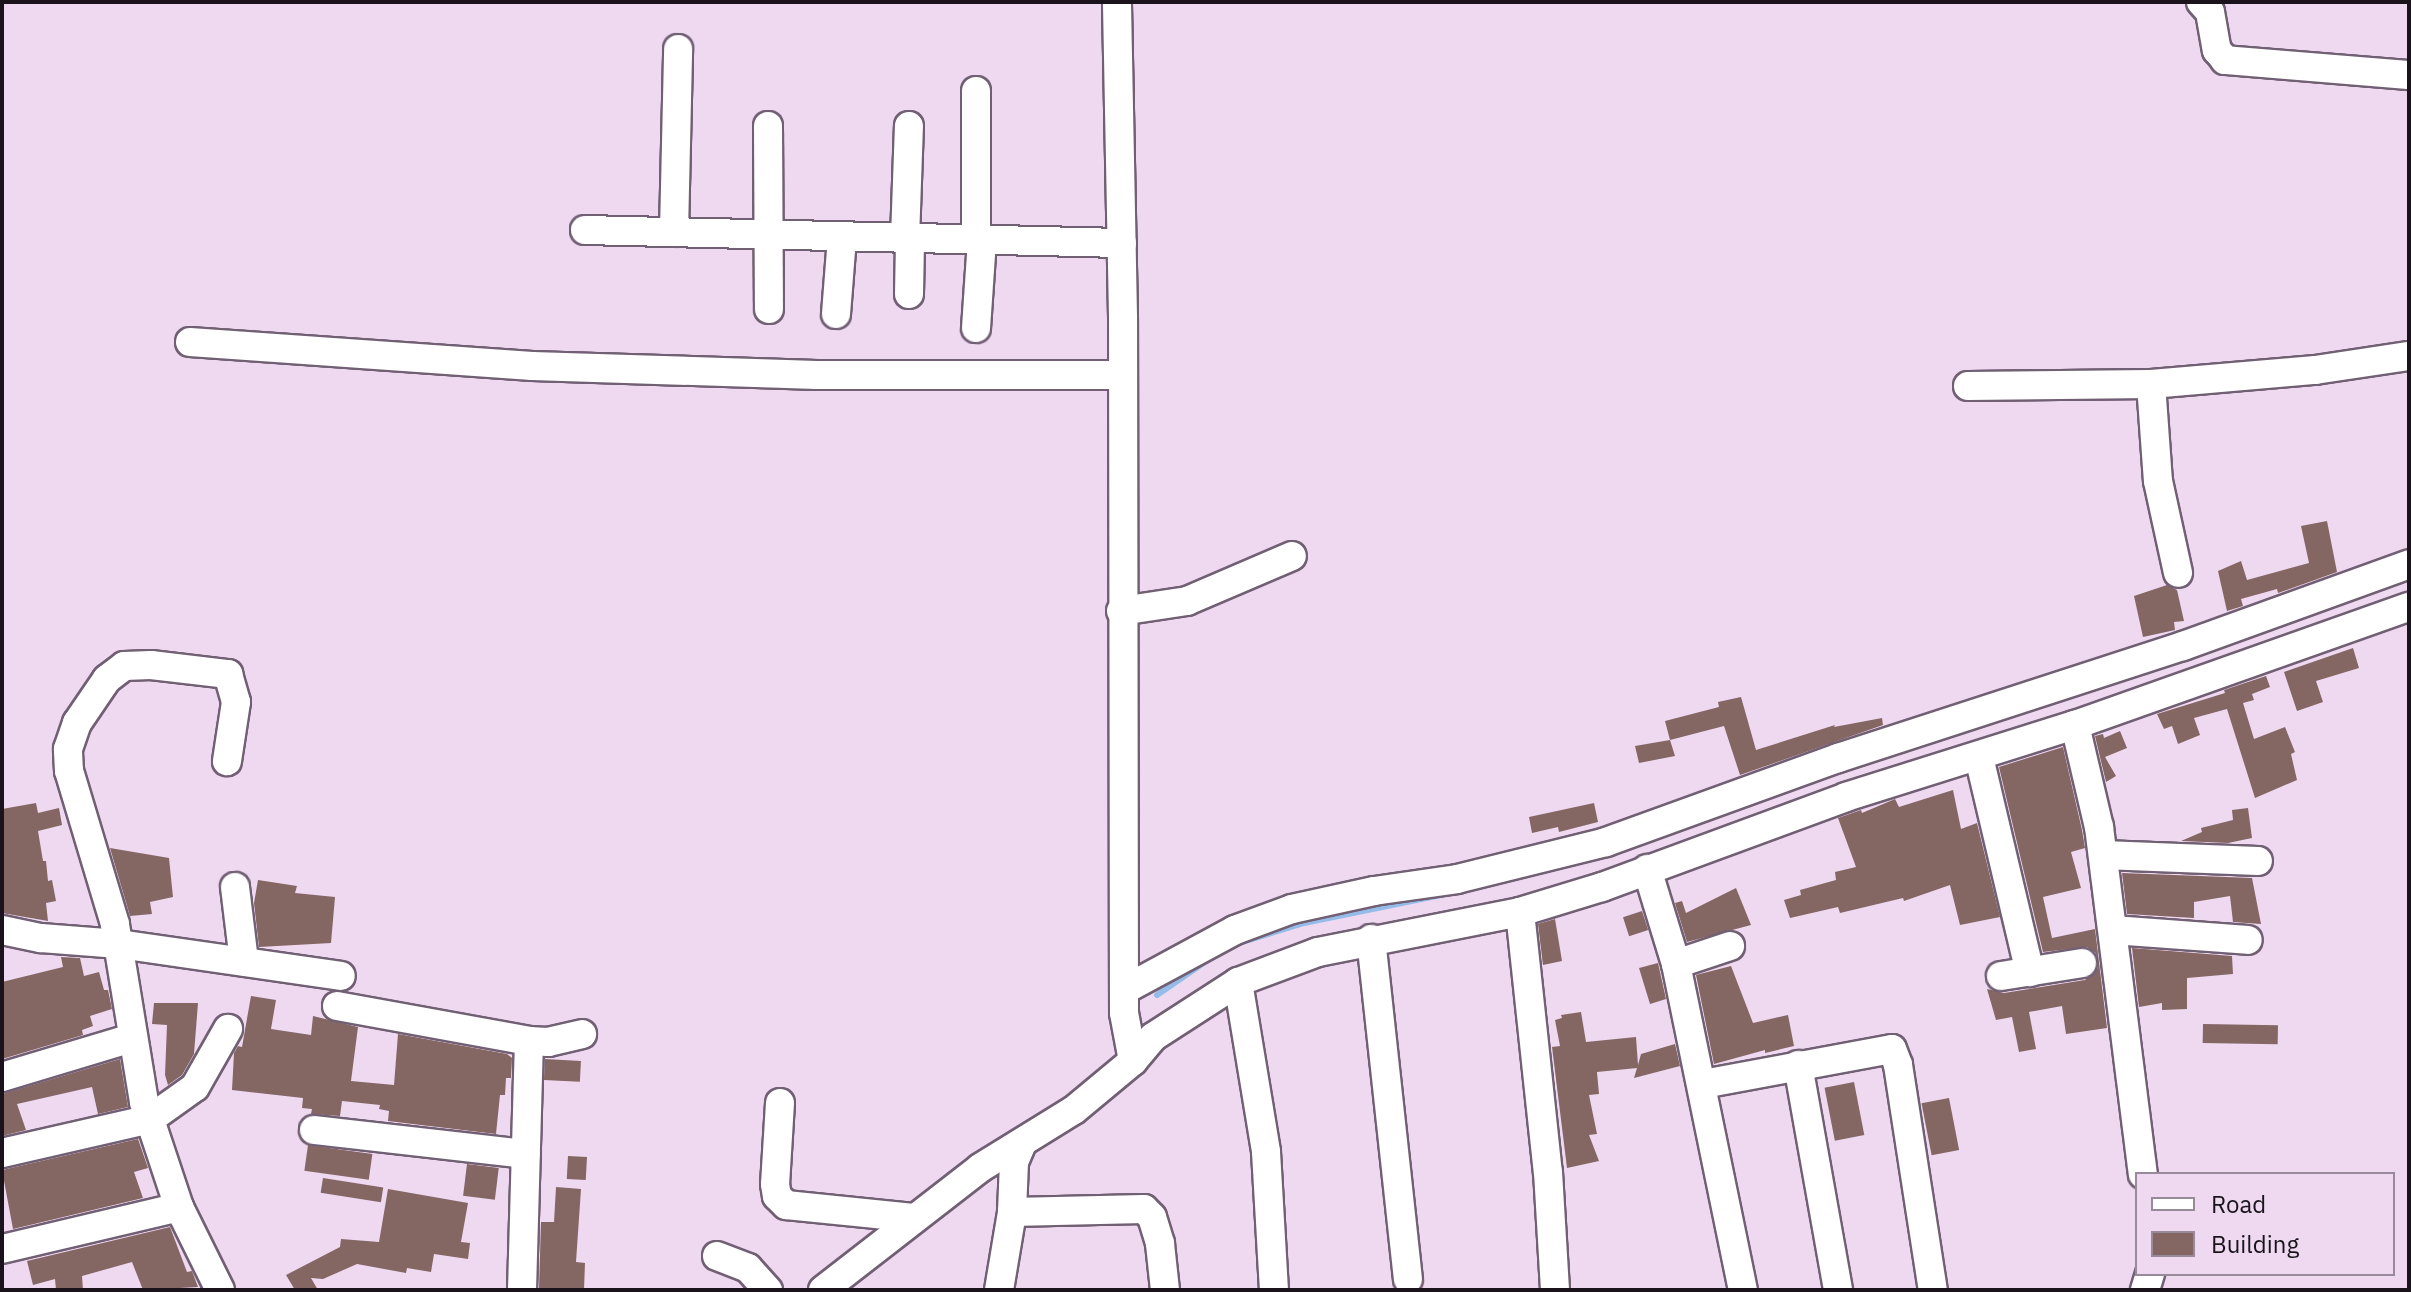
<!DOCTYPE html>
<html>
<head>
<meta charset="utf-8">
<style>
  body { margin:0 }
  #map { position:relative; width:2411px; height:1292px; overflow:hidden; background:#eed9f1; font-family:"IBM Plex Sans",sans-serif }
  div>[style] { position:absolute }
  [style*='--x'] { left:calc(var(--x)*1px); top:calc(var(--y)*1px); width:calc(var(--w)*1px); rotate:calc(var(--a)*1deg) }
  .stream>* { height:6px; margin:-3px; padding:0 3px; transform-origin:3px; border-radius:3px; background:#95bce8 }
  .building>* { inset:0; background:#846663; transform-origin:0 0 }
  .roads { filter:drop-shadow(2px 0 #715f73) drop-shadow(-2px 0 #715f73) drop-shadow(0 2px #715f73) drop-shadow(0 -2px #715f73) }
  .minor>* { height:28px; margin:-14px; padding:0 14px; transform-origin:14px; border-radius:14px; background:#fff }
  span { translate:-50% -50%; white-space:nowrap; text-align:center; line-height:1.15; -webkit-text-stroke:7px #eed9f1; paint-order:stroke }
  .frame { position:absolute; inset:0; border:4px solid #1a131b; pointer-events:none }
  .legend { position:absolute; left:2135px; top:1172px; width:260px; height:104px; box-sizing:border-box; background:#eed9f1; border:2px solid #998a9b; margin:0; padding:10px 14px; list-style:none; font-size:24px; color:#1a131b }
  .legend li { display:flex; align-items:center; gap:16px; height:40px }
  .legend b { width:40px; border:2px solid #998a9b }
</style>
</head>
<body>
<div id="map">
  <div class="stream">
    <div style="--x:1239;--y:943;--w:68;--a:-17.1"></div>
    <div style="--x:1304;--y:923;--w:141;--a:-11.5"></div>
    <div style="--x:1157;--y:995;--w:62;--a:-34.5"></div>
  </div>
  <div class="building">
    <div style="clip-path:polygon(2327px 521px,2337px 572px,2278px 593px,2277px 589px,2241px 599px,2243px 606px,2227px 611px,2218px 571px,2241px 561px,2247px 580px,2309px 563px,2301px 526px)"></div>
    <div style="clip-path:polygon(2167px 585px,2177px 590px,2184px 621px,2174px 622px,2175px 630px,2143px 637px,2134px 596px)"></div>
    <div style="clip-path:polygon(2353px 648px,2359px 668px,2316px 681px,2323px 702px,2297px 711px,2284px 672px)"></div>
    <div style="clip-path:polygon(2266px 676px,2270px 687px,2252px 694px,2254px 700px,2243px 703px,2254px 739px,2285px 727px,2295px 752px,2291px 754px,2297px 780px,2255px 798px,2227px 709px,2194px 718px,2200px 735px,2178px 744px,2172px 726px,2164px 729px,2157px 714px,2225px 693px,2224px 690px)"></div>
    <div style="clip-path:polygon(1741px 697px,1756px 750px,1835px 725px,1834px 727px,1882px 718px,1883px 725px,1740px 775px,1724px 726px,1670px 740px,1675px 756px,1639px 763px,1635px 746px,1670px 740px,1665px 721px,1719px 707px,1718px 702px)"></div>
    <div style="clip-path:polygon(2120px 731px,2127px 748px,2105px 757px,2116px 776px,2106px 782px,2095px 736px,2103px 734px,2104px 738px)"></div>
    <div style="clip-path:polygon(2063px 747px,2082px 830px,2085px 848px,2071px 852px,2081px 888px,2043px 897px,2052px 938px,2095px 929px,2107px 1028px,2066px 1034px,2062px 1006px,2029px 1012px,2036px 1049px,2019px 1052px,2012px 1017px,1996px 1020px,1987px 989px,2004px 993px,2085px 980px,2098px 968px,2096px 953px,2087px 947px,2043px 952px,1999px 767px)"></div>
    <div style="clip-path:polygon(1953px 790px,1961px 829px,1977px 823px,2000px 917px,1960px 925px,1950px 885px,1904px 901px,1903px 898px,1840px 913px,1838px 907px,1790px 918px,1784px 900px,1801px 895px,1800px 890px,1836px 880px,1835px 872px,1856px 867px,1838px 818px,1861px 810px,1862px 813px,1895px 799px,1899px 807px)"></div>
    <div style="clip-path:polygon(36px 803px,38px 813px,59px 808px,62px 825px,38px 831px,43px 861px,46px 861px,48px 881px,52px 880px,56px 901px,46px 903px,48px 921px,2px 913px,2px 809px)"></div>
    <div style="clip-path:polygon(1594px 803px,1598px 822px,1559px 832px,1558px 827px,1532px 833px,1529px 817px)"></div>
    <div style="clip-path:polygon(2248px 808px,2252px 838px,2228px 843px,2181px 841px,2202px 832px,2201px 828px,2233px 820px,2232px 810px)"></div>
    <div style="clip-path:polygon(110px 848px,169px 858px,173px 897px,150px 902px,152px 914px,130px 916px)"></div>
    <div style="clip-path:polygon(2122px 873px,2252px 878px,2261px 924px,2233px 922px,2230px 896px,2194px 902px,2194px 918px,2127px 914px)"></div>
    <div style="clip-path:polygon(258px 880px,297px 886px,295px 893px,335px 897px,331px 943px,259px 947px,254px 903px)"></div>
    <div style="clip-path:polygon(1736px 888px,1751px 925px,1687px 942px,1675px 903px,1682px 901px,1686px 913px)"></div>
    <div style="left:1642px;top:911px;width:20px;height:20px;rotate:72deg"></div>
    <div style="clip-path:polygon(1555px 919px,1562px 961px,1543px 965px,1538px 924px)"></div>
    <div style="clip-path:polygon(2132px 948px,2232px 956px,2233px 974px,2187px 978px,2187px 1009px,2162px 1010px,2162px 1003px,2139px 1007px)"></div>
    <div style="clip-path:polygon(61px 957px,80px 958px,84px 976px,99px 972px,104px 990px,108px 990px,112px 1009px,90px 1016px,93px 1026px,82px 1030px,83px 1035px,2px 1059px,2px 982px,63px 967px)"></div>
    <div style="clip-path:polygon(1658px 963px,1666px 999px,1650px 1004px,1639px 968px)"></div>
    <div style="clip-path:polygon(1731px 966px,1753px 1023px,1788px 1015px,1794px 1046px,1765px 1053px,1765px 1050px,1714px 1064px,1696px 975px)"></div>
    <div style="clip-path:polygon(251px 996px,276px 1000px,271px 1029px,311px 1035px,313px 1016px,358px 1027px,351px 1081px,394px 1085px,398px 1034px,507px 1054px,512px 1058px,511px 1078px,506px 1078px,505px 1095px,500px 1095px,496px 1134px,388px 1121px,389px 1111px,379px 1109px,380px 1105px,342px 1101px,340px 1116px,311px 1114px,312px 1109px,302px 1108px,303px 1098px,232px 1090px,234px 1053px,238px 1046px,242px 1047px)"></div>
    <div style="clip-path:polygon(154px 1003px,198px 1003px,194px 1054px,182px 1075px,168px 1085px,165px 1075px,167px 1025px,152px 1024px)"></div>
    <div style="clip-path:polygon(1581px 1012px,1586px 1042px,1636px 1037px,1638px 1065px,1641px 1054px,1675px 1044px,1680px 1066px,1634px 1078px,1637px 1068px,1597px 1072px,1599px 1094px,1589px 1095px,1597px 1134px,1589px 1135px,1599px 1161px,1567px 1168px,1552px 1047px,1560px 1046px,1555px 1020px,1562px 1018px,1561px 1015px)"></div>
    <div style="left:2203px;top:1024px;width:75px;height:19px;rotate:1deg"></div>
    <div style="clip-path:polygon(120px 1059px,128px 1107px,98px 1114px,92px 1087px,17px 1104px,26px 1130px,2px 1136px,2px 1094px)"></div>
    <div style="left:545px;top:1059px;width:36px;height:21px;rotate:3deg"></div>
    <div style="left:1854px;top:1082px;width:54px;height:30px;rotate:79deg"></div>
    <div style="left:1949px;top:1098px;width:53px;height:28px;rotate:79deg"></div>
    <div style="clip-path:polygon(138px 1139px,148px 1168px,134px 1172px,143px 1198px,13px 1229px,2px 1170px)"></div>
    <div style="left:308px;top:1145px;width:65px;height:26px;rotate:8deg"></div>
    <div style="left:568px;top:1156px;width:19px;height:23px;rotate:3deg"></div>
    <div style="left:467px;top:1164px;width:32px;height:32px;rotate:7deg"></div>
    <div style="left:323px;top:1178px;width:61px;height:15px;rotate:9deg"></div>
    <div style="clip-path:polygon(556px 1187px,581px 1189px,576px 1262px,585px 1263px,584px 1290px,539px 1288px,541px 1222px,554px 1222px)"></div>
    <div style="clip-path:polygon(388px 1189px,468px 1203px,461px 1242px,470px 1243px,468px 1259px,434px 1254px,431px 1272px,407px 1268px,406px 1273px,357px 1264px,323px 1279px,311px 1278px,318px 1290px,295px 1290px,286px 1275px,340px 1247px,341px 1239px,379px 1242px)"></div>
    <div style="clip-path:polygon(170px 1227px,187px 1272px,192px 1271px,198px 1287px,143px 1290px,132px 1262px,82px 1276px,83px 1290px,56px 1290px,55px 1279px,33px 1285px,27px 1261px)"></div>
  </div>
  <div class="roads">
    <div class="minor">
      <div style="--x:2201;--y:2;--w:13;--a:48"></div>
      <div style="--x:2210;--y:12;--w:39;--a:80"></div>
      <div style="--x:2217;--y:50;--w:13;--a:51"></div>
      <div style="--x:2225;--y:60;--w:185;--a:4.7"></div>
      <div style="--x:976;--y:91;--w:149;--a:90"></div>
      <div style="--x:768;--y:126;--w:183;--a:89.7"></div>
      <div style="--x:585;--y:230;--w:537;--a:1.39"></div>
      <div style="--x:674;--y:232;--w:183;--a:-88.7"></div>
      <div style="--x:905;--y:239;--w:113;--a:-88"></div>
      <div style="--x:909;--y:294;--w:54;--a:-88.9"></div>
      <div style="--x:836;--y:314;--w:77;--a:-85.5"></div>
      <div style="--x:976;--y:328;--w:88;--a:-86.1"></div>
      <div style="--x:190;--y:342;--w:343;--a:4"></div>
      <div style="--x:532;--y:366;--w:285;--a:1.8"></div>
      <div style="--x:817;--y:375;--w:305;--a:0"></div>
      <div style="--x:2151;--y:384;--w:97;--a:85.9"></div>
      <div style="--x:2158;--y:481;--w:94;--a:77.7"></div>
      <div style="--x:1968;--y:386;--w:183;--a:-0.6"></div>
      <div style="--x:2151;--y:384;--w:165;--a:-4.9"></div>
      <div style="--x:2315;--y:370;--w:95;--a:-8.5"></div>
      <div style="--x:1121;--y:611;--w:67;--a:-8.6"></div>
      <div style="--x:1187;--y:601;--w:114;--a:-23.2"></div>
      <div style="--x:2075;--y:725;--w:105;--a:76.8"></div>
      <div style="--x:2099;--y:827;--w:350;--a:82.8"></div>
      <div style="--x:1979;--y:757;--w:221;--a:76.7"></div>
      <div style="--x:2103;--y:855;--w:155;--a:2.2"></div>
      <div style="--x:1647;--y:869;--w:99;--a:73"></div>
      <div style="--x:1676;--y:964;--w:333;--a:78.4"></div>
      <div style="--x:235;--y:887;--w:75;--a:83.1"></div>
      <div style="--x:1520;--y:912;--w:262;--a:83.9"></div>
      <div style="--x:1548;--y:1172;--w:118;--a:86.6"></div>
      <div style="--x:2;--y:930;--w:40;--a:12"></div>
      <div style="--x:41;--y:938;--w:78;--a:4.4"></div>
      <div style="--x:119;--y:944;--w:224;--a:8.2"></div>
      <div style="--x:2113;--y:930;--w:135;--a:4.2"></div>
      <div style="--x:1371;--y:939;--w:342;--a:83.8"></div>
      <div style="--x:1676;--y:964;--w:57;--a:-18.4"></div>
      <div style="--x:2001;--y:976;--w:82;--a:-9.1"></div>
      <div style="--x:1238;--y:982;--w:172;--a:80.6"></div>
      <div style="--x:1266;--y:1152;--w:138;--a:86.7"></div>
      <div style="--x:1124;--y:990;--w:126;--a:-28.4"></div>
      <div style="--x:1235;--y:930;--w:61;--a:-20.2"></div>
      <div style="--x:1292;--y:909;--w:84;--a:-12.4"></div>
      <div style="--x:1374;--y:891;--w:84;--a:-8.2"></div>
      <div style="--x:1457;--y:879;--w:154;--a:-13.9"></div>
      <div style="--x:1606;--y:842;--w:247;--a:-19.9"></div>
      <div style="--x:1838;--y:758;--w:363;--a:-18"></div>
      <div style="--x:2183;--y:646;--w:240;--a:-19.9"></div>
      <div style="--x:337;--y:1006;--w:195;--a:10.3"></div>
      <div style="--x:529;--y:1041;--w:19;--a:3"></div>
      <div style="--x:548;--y:1042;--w:35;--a:-13"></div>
      <div style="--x:1133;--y:1061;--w:31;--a:-50"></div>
      <div style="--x:1153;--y:1037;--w:101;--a:-32.9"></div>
      <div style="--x:1238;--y:982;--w:85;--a:-20.6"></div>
      <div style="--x:1318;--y:952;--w:206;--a:-11.2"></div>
      <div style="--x:1520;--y:912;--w:86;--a:-17"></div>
      <div style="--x:1602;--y:887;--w:260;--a:-20.2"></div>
      <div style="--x:1846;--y:797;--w:240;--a:-17.5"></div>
      <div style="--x:2075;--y:725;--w:354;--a:-19.5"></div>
      <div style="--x:1798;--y:1065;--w:229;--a:79.9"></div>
      <div style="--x:2;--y:1077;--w:136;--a:-16.7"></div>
      <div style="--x:1703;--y:1084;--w:192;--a:-10.5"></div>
      <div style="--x:1892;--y:1049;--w:17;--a:69"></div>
      <div style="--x:1898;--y:1065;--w:228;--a:81.2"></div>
      <div style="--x:780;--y:1103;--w:81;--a:93.5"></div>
      <div style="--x:775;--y:1184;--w:12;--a:81"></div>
      <div style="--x:777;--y:1196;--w:13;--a:45"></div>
      <div style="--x:786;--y:1205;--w:128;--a:5.8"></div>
      <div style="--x:314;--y:1130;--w:213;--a:6.5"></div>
      <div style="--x:2;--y:1153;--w:152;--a:-12.9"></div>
      <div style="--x:150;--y:1119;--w:55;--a:-35.4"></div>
      <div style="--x:195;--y:1087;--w:67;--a:-60.4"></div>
      <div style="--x:1012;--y:1212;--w:132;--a:-1.3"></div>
      <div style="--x:1144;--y:1209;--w:11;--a:45"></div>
      <div style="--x:1152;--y:1217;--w:28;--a:73"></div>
      <div style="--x:1160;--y:1244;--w:46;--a:83.8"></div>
      <div style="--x:2;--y:1249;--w:182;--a:-13.3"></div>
      <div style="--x:717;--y:1256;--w:33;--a:21"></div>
      <div style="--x:748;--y:1268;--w:30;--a:48"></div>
      <div style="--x:220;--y:1290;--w:93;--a:-116.3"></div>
      <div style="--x:179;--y:1207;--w:111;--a:-108.4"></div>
      <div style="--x:144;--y:1102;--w:180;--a:-99.3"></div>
      <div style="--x:115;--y:924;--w:160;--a:-106.7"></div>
      <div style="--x:69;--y:771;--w:22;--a:-93"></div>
      <div style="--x:68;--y:749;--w:28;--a:-71"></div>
      <div style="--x:77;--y:723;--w:53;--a:-55.7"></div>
      <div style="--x:107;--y:679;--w:21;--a:-37"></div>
      <div style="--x:124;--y:666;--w:27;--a:-2"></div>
      <div style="--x:151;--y:665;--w:78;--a:6.7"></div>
      <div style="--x:228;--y:674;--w:29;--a:74"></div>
      <div style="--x:236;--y:702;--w:60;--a:98.7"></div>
      <div style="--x:522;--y:1290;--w:249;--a:-88.4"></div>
      <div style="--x:823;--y:1290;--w:199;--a:-37.8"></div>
      <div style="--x:980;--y:1168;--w:110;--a:-31.7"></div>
      <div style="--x:1074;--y:1110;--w:77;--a:-39.7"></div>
      <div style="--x:1133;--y:1061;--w:49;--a:-100.6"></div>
      <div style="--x:1124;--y:1013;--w:696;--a:-90.08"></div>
      <div style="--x:1123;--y:317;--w:315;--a:-91.1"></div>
      <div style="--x:999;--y:1290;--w:79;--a:-80.5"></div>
      <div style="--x:1012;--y:1212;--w:50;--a:-87.7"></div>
      <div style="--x:1014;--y:1162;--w:21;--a:-67"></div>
      <div style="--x:2145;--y:1290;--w:17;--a:-73"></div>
    </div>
  </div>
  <div class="frame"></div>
  <ul class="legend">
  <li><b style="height:10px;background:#fff"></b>Road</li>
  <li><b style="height:22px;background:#846663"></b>Building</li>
  </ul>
</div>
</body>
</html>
